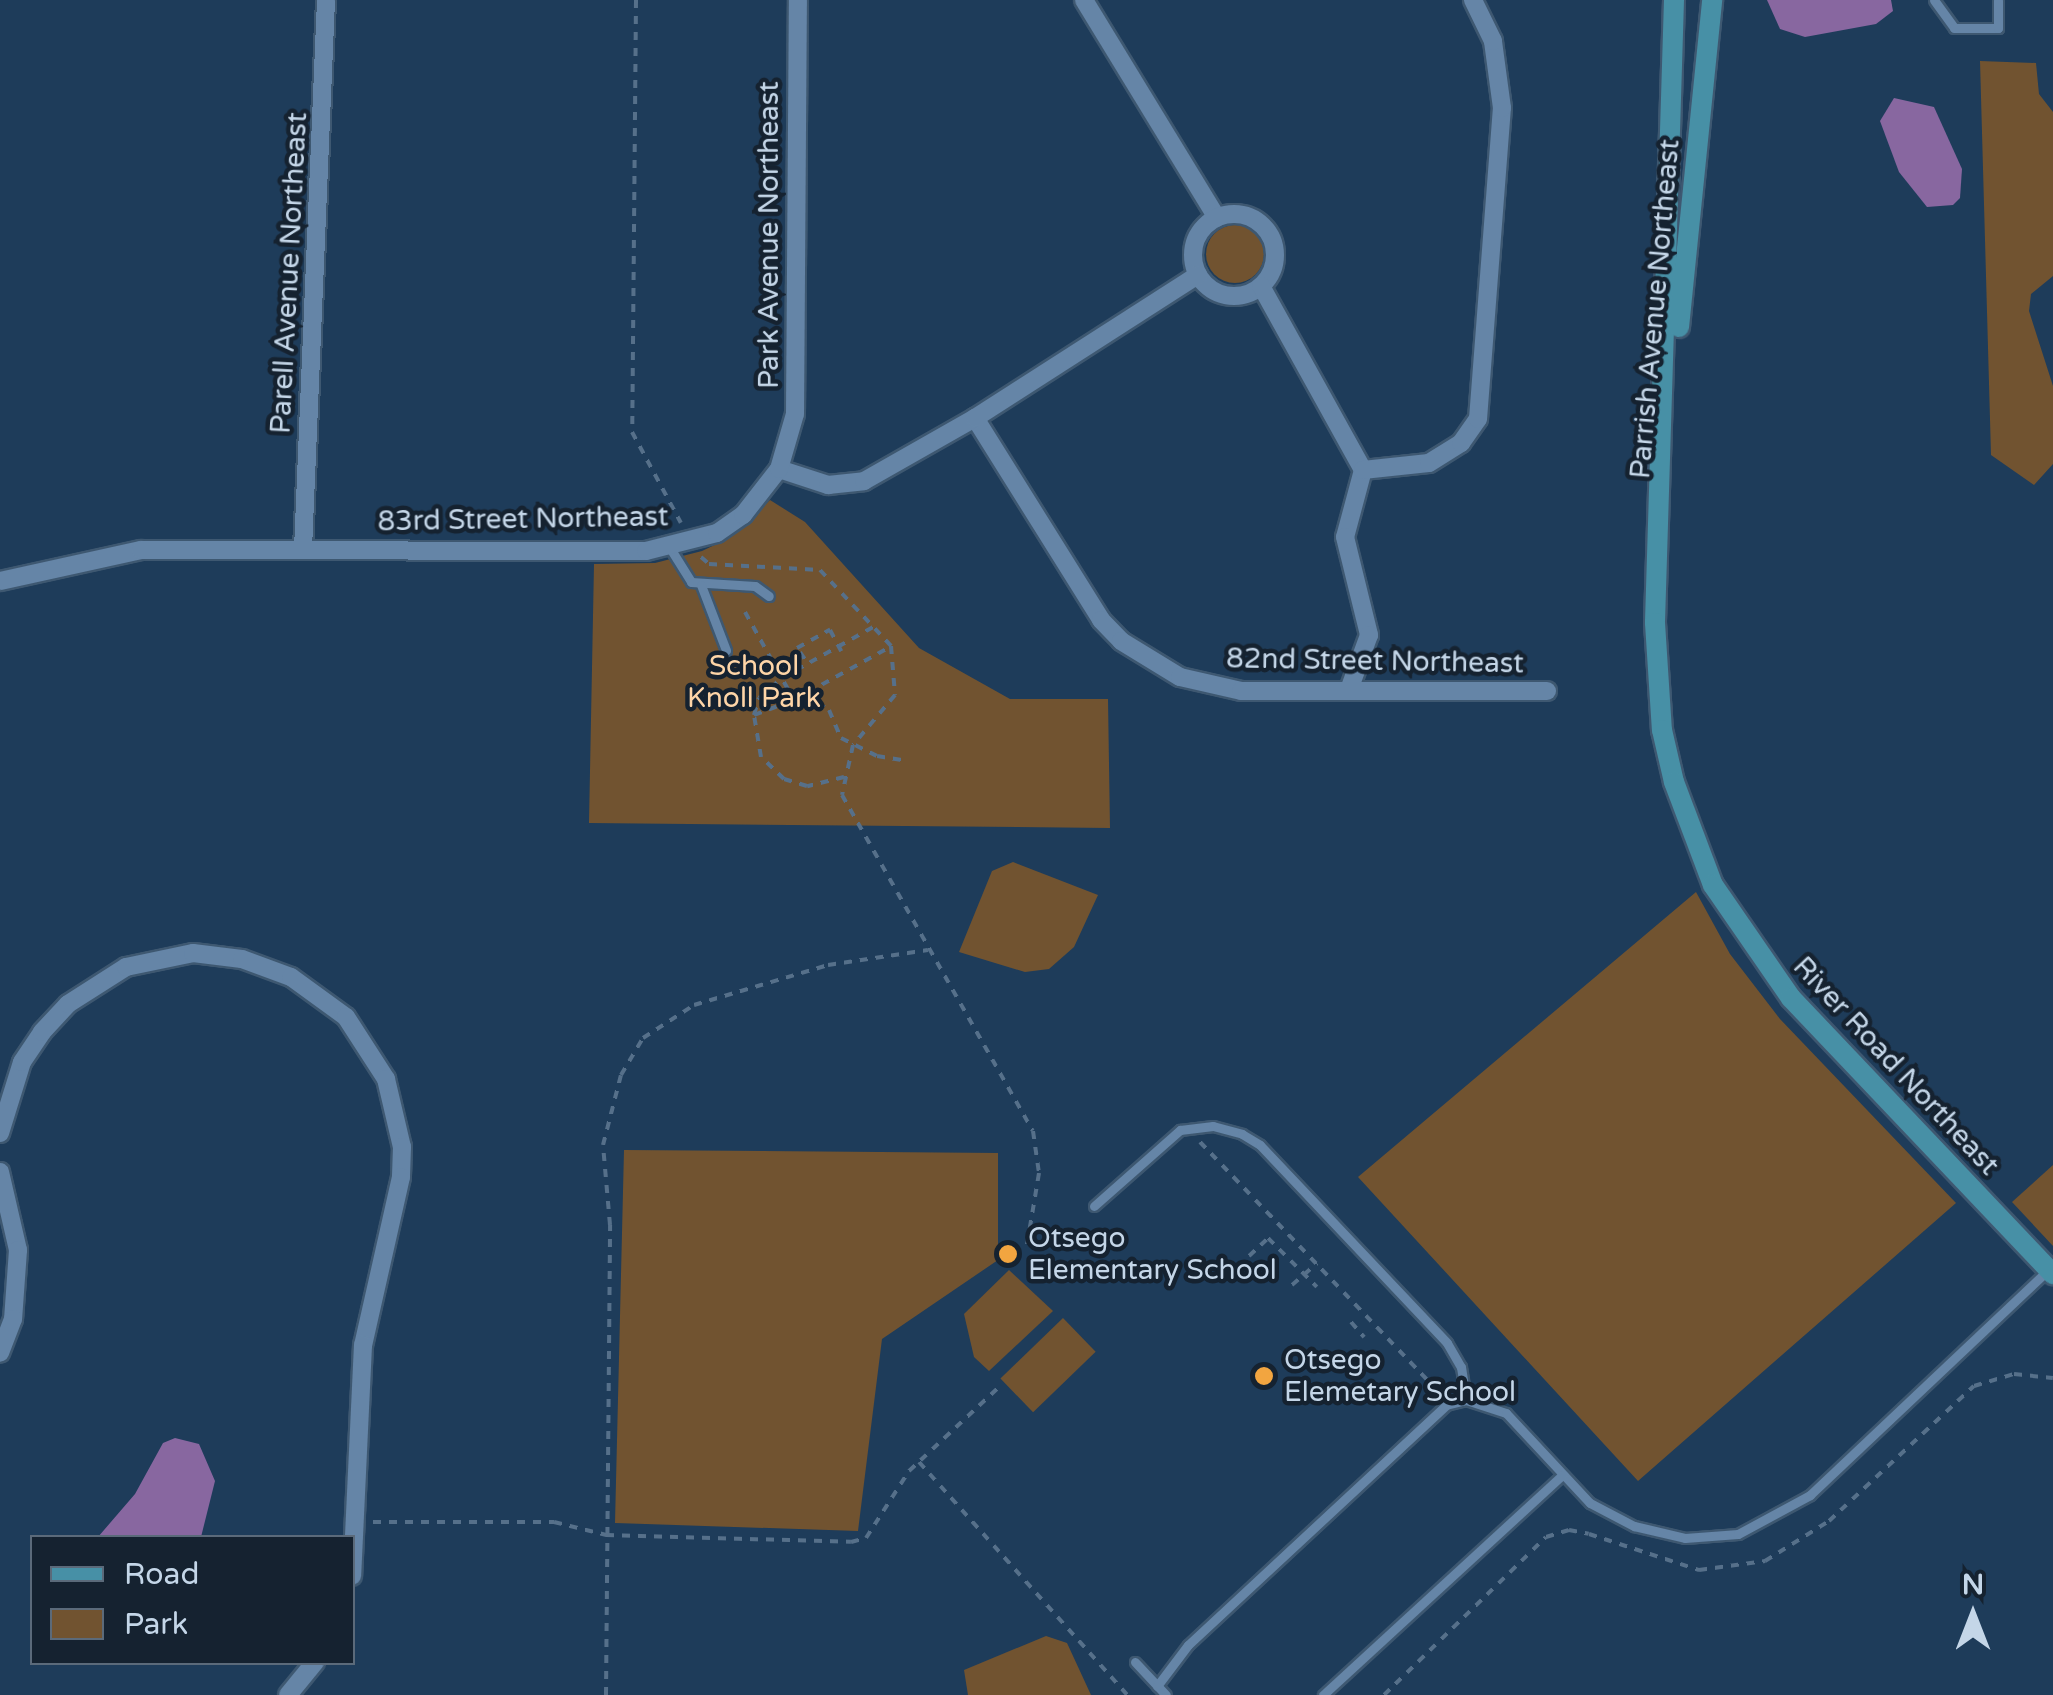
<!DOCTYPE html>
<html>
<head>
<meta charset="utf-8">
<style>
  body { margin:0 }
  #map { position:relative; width:2053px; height:1695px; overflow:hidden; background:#1e3c5a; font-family:"Varela Round",sans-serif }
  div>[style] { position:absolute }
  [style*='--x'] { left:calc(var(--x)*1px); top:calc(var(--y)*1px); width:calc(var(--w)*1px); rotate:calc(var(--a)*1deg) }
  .green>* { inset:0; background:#715330; transform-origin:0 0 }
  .round { border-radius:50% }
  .water>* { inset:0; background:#8867a0 }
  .path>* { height:4px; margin-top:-2px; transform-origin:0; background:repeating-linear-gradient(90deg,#56708a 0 8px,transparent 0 16px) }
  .roads { filter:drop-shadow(2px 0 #3e5871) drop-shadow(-2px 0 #3e5871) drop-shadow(0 2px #3e5871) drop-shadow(0 -2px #3e5871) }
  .service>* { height:9px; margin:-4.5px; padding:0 4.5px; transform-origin:4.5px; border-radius:4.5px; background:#6585a7 }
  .minor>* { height:18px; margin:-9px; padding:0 9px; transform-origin:9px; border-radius:9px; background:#6585a7 }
  .minor>.ring { margin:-9px; padding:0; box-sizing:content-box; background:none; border:18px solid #6585a7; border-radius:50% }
  .secondary>* { height:20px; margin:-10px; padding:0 10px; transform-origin:10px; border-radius:10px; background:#4790a6 }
  .dots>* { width:28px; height:28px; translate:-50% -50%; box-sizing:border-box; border:5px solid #152230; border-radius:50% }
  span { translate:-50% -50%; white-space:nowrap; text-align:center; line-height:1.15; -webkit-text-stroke:9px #152230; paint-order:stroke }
  .street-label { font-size:28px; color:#c4d6e8 }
  .park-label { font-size:28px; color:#fed5a7 }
  .poi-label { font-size:28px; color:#c4d6e8 }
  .left { translate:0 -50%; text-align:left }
  .legend { position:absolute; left:30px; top:1535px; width:325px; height:130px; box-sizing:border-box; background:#152230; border:2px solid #5b6a7a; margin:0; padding:12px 18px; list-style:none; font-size:30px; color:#c4d6e8 }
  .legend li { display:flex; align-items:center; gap:20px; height:50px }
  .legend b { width:50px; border:2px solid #5b6a7a }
  .north { position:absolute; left:1923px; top:1565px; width:100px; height:100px; -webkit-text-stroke:8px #152230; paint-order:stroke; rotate:0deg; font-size:28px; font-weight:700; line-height:40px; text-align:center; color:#c4d6e8 }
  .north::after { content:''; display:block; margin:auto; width:35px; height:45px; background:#c4d6e8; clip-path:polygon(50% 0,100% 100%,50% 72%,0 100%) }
</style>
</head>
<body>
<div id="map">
  <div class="green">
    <div style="clip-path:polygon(1980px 61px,2036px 63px,2039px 94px,2053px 112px,2053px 276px,2031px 294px,2029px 311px,2053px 386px,2053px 464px,2034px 485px,1991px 455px)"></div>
    <div class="round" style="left:1206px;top:225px;width:58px;height:58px"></div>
    <div style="clip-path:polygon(770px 500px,805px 522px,919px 648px,1010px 699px,1108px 699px,1110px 828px,589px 823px,594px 564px,655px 563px,702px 551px,727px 539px)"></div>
    <div style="clip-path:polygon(1013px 862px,1098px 895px,1074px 947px,1049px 969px,1025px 972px,959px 952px,992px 871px)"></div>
    <div style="clip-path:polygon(1696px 892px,1730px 954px,1780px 1019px,1956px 1203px,1638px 1481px,1358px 1177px)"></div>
    <div style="clip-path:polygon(624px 1150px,998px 1153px,998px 1260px,882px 1339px,858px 1531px,615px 1523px)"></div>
    <div style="clip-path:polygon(2053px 1165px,2053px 1246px,2012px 1202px)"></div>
    <div style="clip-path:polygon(1009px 1270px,1053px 1311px,989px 1371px,974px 1357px,964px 1314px)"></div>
    <div style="left:1063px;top:1318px;width:47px;height:87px;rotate:46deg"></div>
    <div style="clip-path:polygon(1046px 1636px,1067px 1643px,1091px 1695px,968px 1695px,964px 1670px)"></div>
  </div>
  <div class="water">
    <div style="clip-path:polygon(1767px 0,1891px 0,1893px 11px,1876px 24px,1805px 37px,1780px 29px)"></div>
    <div style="clip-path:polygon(1894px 98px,1934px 107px,1962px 169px,1960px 198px,1953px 205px,1927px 207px,1899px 172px,1880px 121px)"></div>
    <div style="clip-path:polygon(175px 1438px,199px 1444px,215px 1481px,201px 1537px,98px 1537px,135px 1494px,163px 1443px)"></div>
  </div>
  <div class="path">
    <div style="--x:636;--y:0;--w:432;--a:90.5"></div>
    <div style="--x:632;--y:432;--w:103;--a:61.7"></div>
    <div style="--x:701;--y:557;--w:11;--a:41"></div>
    <div style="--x:709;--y:564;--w:111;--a:3.1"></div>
    <div style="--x:820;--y:570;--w:104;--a:46.9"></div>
    <div style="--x:891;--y:646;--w:49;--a:85.3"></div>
    <div style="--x:895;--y:695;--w:65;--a:130"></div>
    <div style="--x:853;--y:745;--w:51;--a:102.4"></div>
    <div style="--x:842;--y:795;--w:386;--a:60.4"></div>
    <div style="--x:1033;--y:1131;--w:42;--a:81.9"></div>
    <div style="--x:1039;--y:1173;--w:79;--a:99.5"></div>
    <div style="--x:745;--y:612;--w:101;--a:60.9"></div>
    <div style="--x:794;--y:700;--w:110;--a:-28.9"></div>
    <div style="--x:797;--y:648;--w:38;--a:-29"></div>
    <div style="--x:830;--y:630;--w:24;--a:62"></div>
    <div style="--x:800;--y:652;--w:14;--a:56"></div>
    <div style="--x:804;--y:695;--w:29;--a:31"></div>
    <div style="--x:829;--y:710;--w:30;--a:67"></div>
    <div style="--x:841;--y:738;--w:40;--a:26.6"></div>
    <div style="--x:877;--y:756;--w:25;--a:9"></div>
    <div style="--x:754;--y:715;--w:43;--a:-20.6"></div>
    <div style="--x:844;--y:777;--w:38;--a:166"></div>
    <div style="--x:807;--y:786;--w:24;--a:-163"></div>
    <div style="--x:784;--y:779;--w:32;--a:-136"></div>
    <div style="--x:761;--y:757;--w:43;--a:-99.5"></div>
    <div style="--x:754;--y:715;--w:18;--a:-74"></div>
    <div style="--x:759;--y:698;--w:30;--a:-41"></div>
    <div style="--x:782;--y:678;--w:107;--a:-29.2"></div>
    <div style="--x:1200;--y:1142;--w:350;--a:46.3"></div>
    <div style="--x:1249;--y:1256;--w:26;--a:-43"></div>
    <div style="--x:1268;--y:1238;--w:69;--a:45"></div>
    <div style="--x:1292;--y:1285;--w:33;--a:-41"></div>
    <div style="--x:1351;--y:1322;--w:20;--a:49"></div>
    <div style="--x:919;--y:1462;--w:312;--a:48.2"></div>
    <div style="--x:373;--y:1522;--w:181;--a:0"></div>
    <div style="--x:554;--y:1522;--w:54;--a:14"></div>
    <div style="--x:606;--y:1535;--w:245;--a:1.6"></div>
    <div style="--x:851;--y:1542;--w:16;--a:-15"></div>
    <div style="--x:866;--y:1538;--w:80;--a:-57.3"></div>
    <div style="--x:909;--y:1471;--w:122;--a:-43"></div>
    <div style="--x:606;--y:1695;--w:470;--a:-89.5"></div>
    <div style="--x:610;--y:1225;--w:80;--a:-95"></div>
    <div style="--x:603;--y:1145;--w:72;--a:-75.6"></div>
    <div style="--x:621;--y:1075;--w:43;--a:-59.3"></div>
    <div style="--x:643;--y:1038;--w:61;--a:-32.9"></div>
    <div style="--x:694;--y:1005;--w:140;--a:-16.6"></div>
    <div style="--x:828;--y:965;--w:101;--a:-8.5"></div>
    <div style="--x:1384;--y:1695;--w:226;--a:-44.3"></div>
    <div style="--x:1546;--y:1537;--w:24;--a:-17"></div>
    <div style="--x:1569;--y:1530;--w:20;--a:11"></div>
    <div style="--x:1589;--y:1534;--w:116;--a:18.1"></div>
    <div style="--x:1699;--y:1570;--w:67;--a:-7.8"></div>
    <div style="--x:1765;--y:1561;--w:75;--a:-32"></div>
    <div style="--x:1829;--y:1521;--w:198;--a:-43"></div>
    <div style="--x:1974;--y:1386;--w:42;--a:-16.7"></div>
    <div style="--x:2014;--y:1374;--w:39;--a:6"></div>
  </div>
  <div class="roads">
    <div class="service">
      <div style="--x:1934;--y:0;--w:34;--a:54"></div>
      <div style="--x:1954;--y:28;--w:44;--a:0"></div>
      <div style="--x:1998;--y:28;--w:28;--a:-90"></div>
      <div style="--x:670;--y:548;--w:40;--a:58"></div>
      <div style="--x:691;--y:582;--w:64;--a:3.6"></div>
      <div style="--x:755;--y:586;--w:17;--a:36"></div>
      <div style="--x:701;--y:585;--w:70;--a:69"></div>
      <div style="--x:1094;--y:1206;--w:115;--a:-41.5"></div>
      <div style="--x:1180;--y:1130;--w:33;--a:-7"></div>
      <div style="--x:1213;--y:1126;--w:30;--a:15"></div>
      <div style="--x:1242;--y:1134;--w:21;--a:31"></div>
      <div style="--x:1260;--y:1145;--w:272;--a:46.6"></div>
      <div style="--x:1447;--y:1343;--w:28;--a:60"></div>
      <div style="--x:1461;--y:1367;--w:33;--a:81"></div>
      <div style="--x:1135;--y:1662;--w:45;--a:46.8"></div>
      <div style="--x:1157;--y:1686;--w:51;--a:-52.9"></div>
      <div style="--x:1188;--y:1645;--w:352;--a:-42.9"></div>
      <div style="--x:1446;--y:1405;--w:21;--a:-14"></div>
      <div style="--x:1466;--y:1400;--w:42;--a:18"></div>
      <div style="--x:1506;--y:1413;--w:123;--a:47"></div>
      <div style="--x:1590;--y:1503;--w:50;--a:27.6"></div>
      <div style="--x:1634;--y:1526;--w:52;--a:13.2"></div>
      <div style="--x:1685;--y:1538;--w:53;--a:-4.3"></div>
      <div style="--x:1738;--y:1534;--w:82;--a:-28.4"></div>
      <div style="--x:1810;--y:1495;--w:326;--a:-43.4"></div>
      <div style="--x:1323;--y:1695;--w:325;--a:-42.6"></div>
    </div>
    <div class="minor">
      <div style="--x:1084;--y:0;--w:255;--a:58.6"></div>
      <div class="ring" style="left:1193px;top:214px;width:64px;height:64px"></div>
      <div style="--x:1261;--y:286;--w:210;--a:61"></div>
      <div style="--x:1363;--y:470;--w:69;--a:105"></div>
      <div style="--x:1345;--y:537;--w:101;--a:76.2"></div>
      <div style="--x:1369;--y:635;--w:59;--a:110"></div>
      <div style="--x:975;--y:418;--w:238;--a:58"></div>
      <div style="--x:1101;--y:620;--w:29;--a:46"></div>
      <div style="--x:1121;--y:641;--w:69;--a:31.4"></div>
      <div style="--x:1180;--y:677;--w:63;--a:12.9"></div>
      <div style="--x:1241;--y:691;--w:306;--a:0"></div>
      <div style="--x:779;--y:469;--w:52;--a:18.1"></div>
      <div style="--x:828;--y:485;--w:36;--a:-6"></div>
      <div style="--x:864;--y:481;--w:128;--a:-29.6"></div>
      <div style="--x:975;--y:418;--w:265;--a:-32.7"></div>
      <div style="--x:1363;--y:470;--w:66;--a:-6.1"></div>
      <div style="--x:1429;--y:463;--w:38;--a:-32"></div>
      <div style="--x:1461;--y:443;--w:29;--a:-55"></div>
      <div style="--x:1478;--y:419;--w:312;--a:-85.6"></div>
      <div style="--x:1502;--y:108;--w:68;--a:-97.7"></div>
      <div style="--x:1493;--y:41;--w:46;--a:-116"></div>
      <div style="--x:303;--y:549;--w:549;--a:-87.6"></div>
      <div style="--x:0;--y:581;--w:144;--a:-12.4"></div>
      <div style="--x:141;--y:550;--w:505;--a:0.11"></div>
      <div style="--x:646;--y:551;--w:73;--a:-14.2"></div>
      <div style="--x:717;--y:533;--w:32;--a:-35"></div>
      <div style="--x:743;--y:515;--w:58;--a:-52"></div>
      <div style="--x:779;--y:469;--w:57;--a:-73.8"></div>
      <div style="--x:795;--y:414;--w:414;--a:-89.6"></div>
      <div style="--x:0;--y:1133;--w:74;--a:-72.8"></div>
      <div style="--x:22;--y:1062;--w:36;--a:-56"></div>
      <div style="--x:42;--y:1032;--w:38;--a:-47"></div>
      <div style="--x:68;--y:1004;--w:69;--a:-32.5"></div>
      <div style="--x:126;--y:967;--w:68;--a:-11.8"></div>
      <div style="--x:193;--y:953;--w:49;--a:7"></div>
      <div style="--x:242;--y:959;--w:52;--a:20.2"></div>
      <div style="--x:291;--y:977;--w:68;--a:36"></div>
      <div style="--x:346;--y:1017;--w:74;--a:57.2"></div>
      <div style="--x:386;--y:1079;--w:70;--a:76.8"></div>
      <div style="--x:402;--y:1147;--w:30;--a:92"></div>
      <div style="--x:401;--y:1177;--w:172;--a:102.7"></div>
      <div style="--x:363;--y:1345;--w:231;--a:92.7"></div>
      <div style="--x:0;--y:1172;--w:80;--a:77"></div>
      <div style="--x:18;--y:1250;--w:69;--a:94.1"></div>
      <div style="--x:13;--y:1319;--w:36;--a:111"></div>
      <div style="--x:288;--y:1695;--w:43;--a:-50.7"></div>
    </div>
    <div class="secondary">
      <div style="--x:1674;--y:0;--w:623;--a:91.75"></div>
      <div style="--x:1655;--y:623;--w:107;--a:86.3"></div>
      <div style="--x:1662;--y:730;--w:53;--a:77"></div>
      <div style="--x:1674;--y:782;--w:110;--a:69.3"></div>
      <div style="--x:1713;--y:885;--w:137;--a:55.4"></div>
      <div style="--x:1791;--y:998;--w:381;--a:46.5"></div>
      <div style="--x:1679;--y:327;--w:329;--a:-84.2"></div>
    </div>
  </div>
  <div class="dots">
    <div style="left:1008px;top:1254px;background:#f2a540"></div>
    <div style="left:1264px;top:1376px;background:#f2a540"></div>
  </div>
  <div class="street-label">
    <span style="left:769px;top:235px;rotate:-90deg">Park Avenue Northeast</span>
    <span style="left:289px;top:273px;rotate:-87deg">Parell Avenue Northeast</span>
    <span style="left:1655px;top:309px;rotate:-85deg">Parrish Avenue Northeast</span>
    <span style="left:523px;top:519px;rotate:-1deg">83rd Street Northeast</span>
    <span style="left:1375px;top:661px;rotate:1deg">82nd Street Northeast</span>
    <span style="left:1896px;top:1066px;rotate:47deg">River Road Northeast</span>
  </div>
  <div class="park-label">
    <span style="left:754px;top:682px">School<br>Knoll Park</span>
  </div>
  <div class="poi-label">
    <span class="left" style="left:1028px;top:1254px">Otsego<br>Elementary School</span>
    <span class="left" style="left:1284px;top:1376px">Otsego<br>Elemetary School</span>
  </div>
  <ul class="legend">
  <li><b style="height:12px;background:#4790a6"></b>Road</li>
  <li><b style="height:28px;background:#715330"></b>Park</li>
  </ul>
  <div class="north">N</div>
</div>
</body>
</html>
